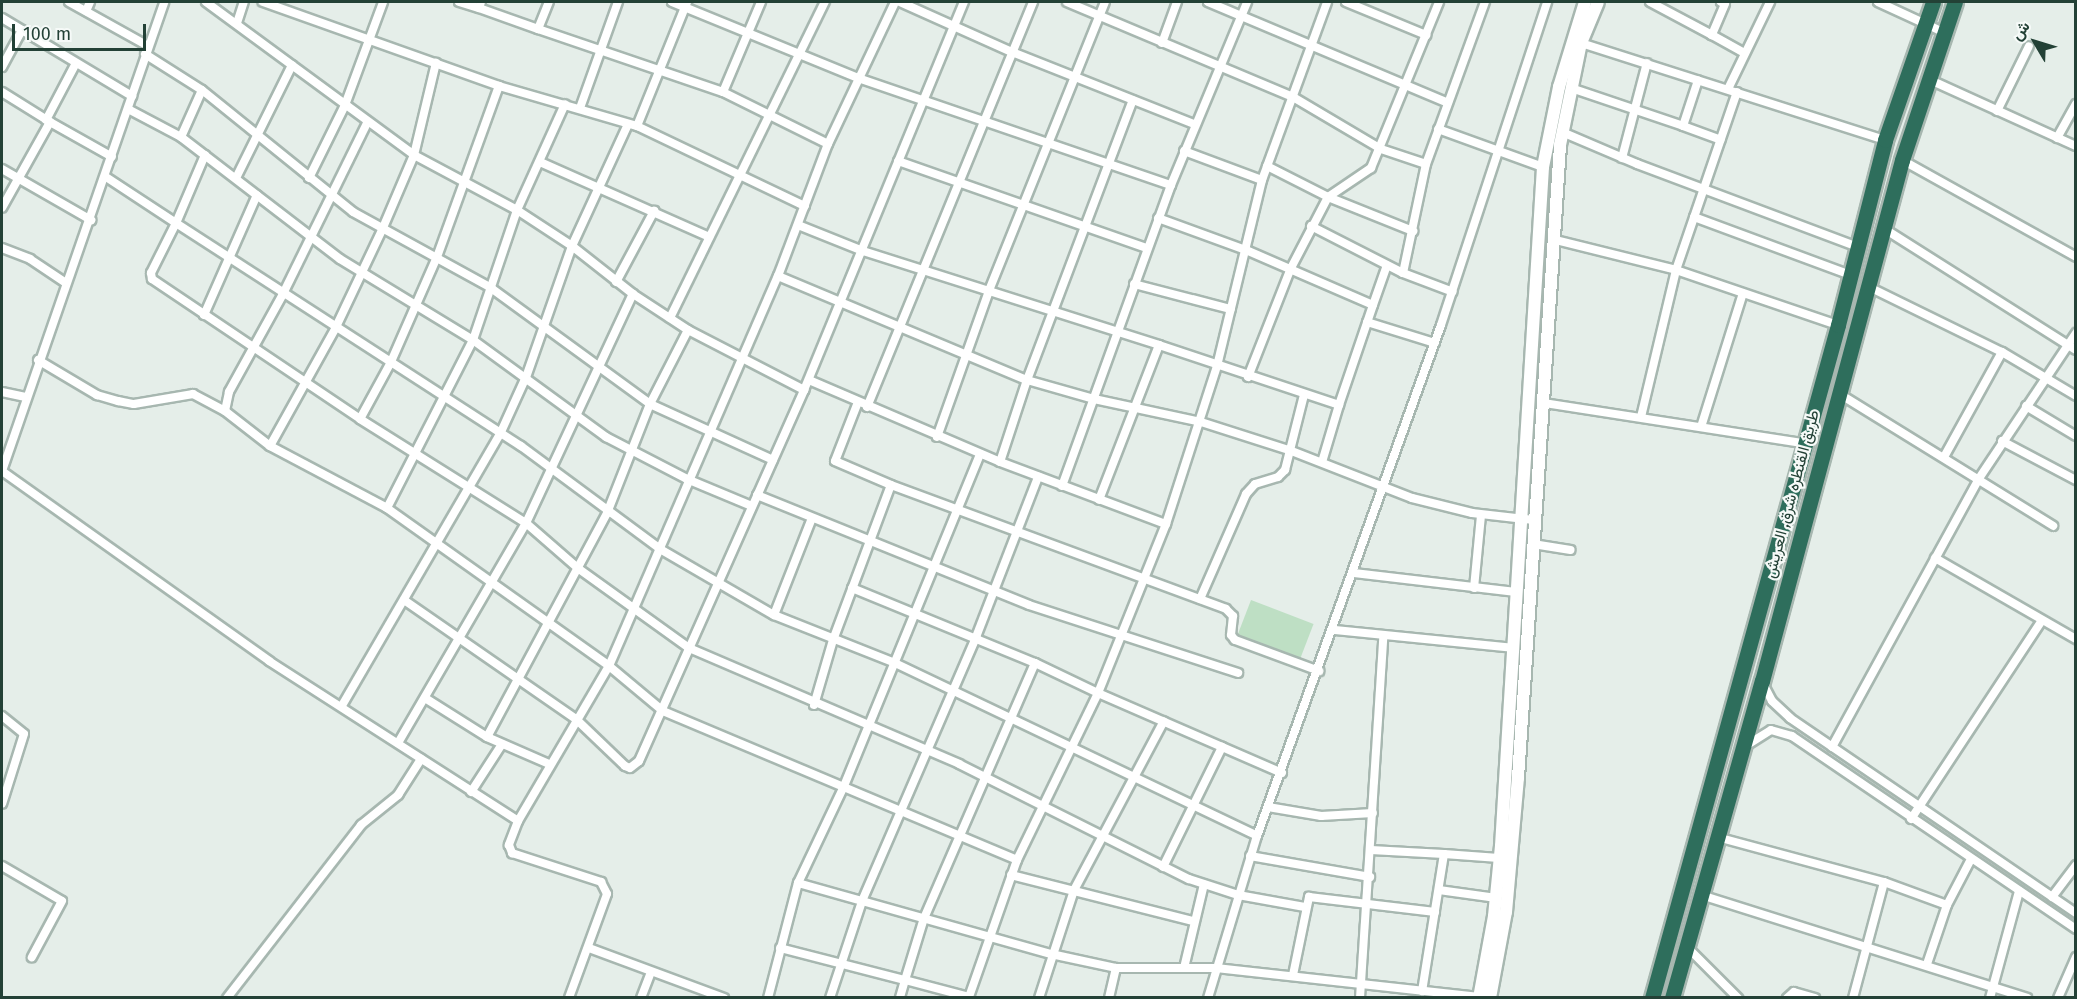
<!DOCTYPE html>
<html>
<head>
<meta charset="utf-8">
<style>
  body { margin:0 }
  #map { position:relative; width:2077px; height:999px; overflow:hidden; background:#e5eee9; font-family:"Fira Sans",Vazirmatn,sans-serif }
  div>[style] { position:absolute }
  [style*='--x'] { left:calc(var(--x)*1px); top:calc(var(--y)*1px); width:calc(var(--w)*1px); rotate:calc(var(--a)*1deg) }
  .green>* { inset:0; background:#bedfc4; transform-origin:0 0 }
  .roads { filter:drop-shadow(2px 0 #a7b7b0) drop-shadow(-2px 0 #a7b7b0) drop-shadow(0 2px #a7b7b0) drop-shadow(0 -2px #a7b7b0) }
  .street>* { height:8px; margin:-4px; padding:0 4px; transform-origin:4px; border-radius:4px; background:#fff }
  .secondary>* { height:12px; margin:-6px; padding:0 6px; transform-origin:6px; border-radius:6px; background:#fff }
  .highway>* { height:15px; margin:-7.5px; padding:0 7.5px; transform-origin:7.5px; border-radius:7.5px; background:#2e6e5c }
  span { translate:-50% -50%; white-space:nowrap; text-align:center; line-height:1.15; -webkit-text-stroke:4.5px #f6faf8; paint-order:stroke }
  .street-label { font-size:16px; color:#234136 }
  .frame { position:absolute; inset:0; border:3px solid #234136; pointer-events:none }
  .north { position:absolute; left:2005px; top:12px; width:60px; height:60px; -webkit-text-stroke:4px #f6faf8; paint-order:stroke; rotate:308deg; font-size:16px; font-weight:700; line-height:24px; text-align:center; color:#234136 }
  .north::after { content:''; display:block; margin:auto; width:21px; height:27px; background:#234136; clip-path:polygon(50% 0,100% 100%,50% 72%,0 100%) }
  .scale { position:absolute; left:12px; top:24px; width:134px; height:27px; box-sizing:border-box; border:3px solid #234136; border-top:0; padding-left:8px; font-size:18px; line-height:21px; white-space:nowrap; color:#234136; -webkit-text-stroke:4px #f6faf8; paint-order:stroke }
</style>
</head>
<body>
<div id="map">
  <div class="green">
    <div style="left:1251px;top:600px;width:67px;height:40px;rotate:21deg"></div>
  </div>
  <div class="roads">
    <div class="street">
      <div style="--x:69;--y:2;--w:90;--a:29.1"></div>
      <div style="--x:206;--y:2;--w:258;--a:36.3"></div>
      <div style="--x:414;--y:155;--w:117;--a:28.1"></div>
      <div style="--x:517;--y:210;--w:66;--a:33.2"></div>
      <div style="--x:572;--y:246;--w:139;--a:109.3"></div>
      <div style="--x:526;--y:377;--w:63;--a:114.5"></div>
      <div style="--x:500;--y:434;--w:315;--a:120.2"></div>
      <div style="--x:459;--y:2;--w:21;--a:17"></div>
      <div style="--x:481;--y:2;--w:6;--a:108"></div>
      <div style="--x:479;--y:8;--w:63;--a:19.6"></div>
      <div style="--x:538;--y:29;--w:29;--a:-68"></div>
      <div style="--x:672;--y:2;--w:201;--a:22.2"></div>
      <div style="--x:858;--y:78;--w:331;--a:18.9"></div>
      <div style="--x:900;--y:2;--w:123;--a:24.1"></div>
      <div style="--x:1012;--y:52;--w:196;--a:21.6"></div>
      <div style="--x:1067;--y:2;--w:245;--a:22.8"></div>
      <div style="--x:1293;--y:97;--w:102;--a:30.6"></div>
      <div style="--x:1381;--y:149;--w:47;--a:18.4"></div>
      <div style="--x:1208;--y:2;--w:260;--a:22.8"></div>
      <div style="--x:1346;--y:2;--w:87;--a:22.4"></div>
      <div style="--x:1650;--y:2;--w:70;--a:28"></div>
      <div style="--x:1721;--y:2;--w:4;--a:27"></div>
      <div style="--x:1725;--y:4;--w:34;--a:113"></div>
      <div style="--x:1712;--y:35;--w:35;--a:29"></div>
      <div style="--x:1878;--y:2;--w:72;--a:24.8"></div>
      <div style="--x:86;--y:11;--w:10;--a:-66"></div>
      <div style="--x:2;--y:18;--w:152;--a:31"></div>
      <div style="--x:237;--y:23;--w:22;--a:-72"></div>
      <div style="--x:538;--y:29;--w:195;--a:18.8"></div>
      <div style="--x:723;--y:92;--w:117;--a:26.3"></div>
      <div style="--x:1162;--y:43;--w:44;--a:-69.9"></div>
      <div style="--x:1581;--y:43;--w:319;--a:17.7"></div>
      <div style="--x:145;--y:54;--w:67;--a:32.3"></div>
      <div style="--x:202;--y:90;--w:194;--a:38.9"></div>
      <div style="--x:353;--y:212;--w:158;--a:28.8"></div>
      <div style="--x:491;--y:288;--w:197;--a:36.1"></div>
      <div style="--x:650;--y:404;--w:83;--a:-62.8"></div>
      <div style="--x:2;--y:67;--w:42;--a:-61.6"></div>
      <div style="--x:1928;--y:79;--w:162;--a:24.4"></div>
      <div style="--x:499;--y:86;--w:144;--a:16.2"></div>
      <div style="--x:637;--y:126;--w:134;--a:-68"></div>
      <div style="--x:1571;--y:88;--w:118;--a:18.7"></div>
      <div style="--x:1683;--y:126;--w:48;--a:-71.9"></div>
      <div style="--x:1728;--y:89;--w:97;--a:-64.2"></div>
      <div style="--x:2;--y:92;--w:57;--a:32"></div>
      <div style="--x:50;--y:122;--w:98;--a:119.2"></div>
      <div style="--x:723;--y:92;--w:98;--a:-67.1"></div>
      <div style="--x:580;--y:108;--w:113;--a:-70.3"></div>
      <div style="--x:128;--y:109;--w:60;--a:27.8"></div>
      <div style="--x:181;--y:137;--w:200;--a:37.5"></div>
      <div style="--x:340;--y:259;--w:156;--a:31.3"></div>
      <div style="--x:473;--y:340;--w:165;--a:36.1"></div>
      <div style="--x:606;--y:437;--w:91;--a:27.4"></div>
      <div style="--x:687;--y:479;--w:70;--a:22.6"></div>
      <div style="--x:1997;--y:111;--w:72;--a:-63.8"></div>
      <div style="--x:46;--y:120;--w:64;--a:-62.2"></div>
      <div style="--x:50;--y:122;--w:71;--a:29.4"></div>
      <div style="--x:367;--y:123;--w:191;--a:116.2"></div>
      <div style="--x:283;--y:294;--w:112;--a:118.9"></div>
      <div style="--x:229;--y:392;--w:19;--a:102"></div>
      <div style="--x:225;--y:411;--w:57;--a:37.9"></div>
      <div style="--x:270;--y:446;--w:132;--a:27.9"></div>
      <div style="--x:387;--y:508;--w:272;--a:35.4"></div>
      <div style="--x:609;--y:666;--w:70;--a:39.8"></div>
      <div style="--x:663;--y:711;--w:384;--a:22.8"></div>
      <div style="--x:637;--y:126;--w:186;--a:25.5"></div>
      <div style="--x:1683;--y:126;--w:40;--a:20.2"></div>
      <div style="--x:1438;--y:129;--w:112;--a:19.9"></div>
      <div style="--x:1562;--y:132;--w:82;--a:23.1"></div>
      <div style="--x:1637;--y:164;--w:236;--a:20.6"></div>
      <div style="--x:181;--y:137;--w:51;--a:-65.9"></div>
      <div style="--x:2057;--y:138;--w:39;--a:-61"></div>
      <div style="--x:1184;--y:151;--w:83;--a:20.4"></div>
      <div style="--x:205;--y:155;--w:74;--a:113.1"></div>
      <div style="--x:176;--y:223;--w:411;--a:32.9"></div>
      <div style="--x:521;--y:446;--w:173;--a:36.5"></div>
      <div style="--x:660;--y:549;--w:132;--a:30.1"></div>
      <div style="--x:1622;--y:158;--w:98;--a:-75.3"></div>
      <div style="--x:1902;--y:160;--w:199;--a:29.1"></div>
      <div style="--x:898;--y:161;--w:264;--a:19.3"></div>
      <div style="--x:540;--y:162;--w:185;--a:23.9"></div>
      <div style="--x:1267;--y:166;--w:68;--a:26.9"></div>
      <div style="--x:1328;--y:197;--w:92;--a:21.8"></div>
      <div style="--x:2;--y:169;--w:103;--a:29.8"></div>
      <div style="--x:106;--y:177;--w:84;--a:33.3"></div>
      <div style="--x:176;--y:223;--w:56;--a:116.6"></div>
      <div style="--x:151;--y:273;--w:6;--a:81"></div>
      <div style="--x:152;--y:279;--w:251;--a:33.9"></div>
      <div style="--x:360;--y:419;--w:63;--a:-61.4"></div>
      <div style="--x:390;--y:364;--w:117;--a:-66.3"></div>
      <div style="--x:437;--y:257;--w:182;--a:-70.1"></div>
      <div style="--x:499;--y:86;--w:251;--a:-160.4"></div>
      <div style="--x:236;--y:178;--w:126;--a:-63.6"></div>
      <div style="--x:309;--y:178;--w:81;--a:-63.7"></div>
      <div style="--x:345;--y:105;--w:110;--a:-69.7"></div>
      <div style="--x:1694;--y:217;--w:167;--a:20.3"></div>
      <div style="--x:1158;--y:218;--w:94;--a:20"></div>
      <div style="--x:1246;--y:250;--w:138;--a:23.4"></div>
      <div style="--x:1373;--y:305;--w:106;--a:108.8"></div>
      <div style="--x:798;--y:225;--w:70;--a:21.8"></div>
      <div style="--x:863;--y:251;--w:311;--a:17.6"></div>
      <div style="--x:1159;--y:345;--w:166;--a:111.2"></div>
      <div style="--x:1311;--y:226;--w:103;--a:27.1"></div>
      <div style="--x:1403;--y:273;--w:53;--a:20.8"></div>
      <div style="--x:1883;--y:228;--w:228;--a:32.3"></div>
      <div style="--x:1556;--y:240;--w:124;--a:14"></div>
      <div style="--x:1676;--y:270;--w:171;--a:18.8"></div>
      <div style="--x:2;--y:248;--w:30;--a:21"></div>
      <div style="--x:30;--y:259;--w:43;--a:33.7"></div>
      <div style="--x:1403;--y:273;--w:111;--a:-78.1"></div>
      <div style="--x:1426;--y:164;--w:172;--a:-70"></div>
      <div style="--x:778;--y:276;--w:270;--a:22.7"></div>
      <div style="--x:1027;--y:380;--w:70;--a:15.8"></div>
      <div style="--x:1094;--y:399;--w:109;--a:12.1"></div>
      <div style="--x:1201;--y:422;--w:92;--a:17.7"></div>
      <div style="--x:1289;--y:450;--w:132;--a:21.3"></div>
      <div style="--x:1412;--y:498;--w:62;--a:14"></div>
      <div style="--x:1472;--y:513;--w:62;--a:6.4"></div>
      <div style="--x:616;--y:282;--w:81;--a:-61.8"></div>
      <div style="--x:1134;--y:284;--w:100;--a:14.5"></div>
      <div style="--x:1867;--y:286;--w:150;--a:26.1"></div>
      <div style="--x:2002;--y:352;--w:86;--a:30.7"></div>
      <div style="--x:633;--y:294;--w:66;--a:33.2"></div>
      <div style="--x:688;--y:330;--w:131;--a:27.3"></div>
      <div style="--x:1373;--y:305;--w:42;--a:-70.7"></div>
      <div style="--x:204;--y:315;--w:131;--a:-66.2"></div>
      <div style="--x:670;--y:318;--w:352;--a:-63.9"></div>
      <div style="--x:1367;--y:322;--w:71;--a:17.2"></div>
      <div style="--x:1159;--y:345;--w:190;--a:18.4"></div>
      <div style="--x:1339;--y:405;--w:59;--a:106.6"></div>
      <div style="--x:38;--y:360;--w:69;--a:30.7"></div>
      <div style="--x:97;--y:395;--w:22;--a:16"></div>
      <div style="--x:118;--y:401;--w:16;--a:11"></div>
      <div style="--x:134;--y:404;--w:60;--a:-9.6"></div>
      <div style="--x:193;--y:394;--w:36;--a:28"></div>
      <div style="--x:1248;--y:377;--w:117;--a:-68.5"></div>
      <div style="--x:1291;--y:268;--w:80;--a:-62.5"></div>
      <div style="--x:1328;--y:197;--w:52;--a:-34"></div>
      <div style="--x:1371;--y:168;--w:179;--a:-67.7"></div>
      <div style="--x:809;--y:380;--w:208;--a:23.2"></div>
      <div style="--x:1000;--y:462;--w:177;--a:20.5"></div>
      <div style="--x:2;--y:392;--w:24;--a:12"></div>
      <div style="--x:1838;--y:393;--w:253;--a:31.7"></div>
      <div style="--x:858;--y:402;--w:63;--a:111.3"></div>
      <div style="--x:835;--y:461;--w:61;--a:23.2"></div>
      <div style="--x:1544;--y:403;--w:262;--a:8.8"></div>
      <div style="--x:2026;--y:406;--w:58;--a:31"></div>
      <div style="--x:867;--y:407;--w:438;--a:-67.7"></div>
      <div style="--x:1641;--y:417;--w:151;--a:-76.6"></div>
      <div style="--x:1676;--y:270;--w:188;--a:-71.1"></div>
      <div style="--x:360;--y:419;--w:196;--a:32.1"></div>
      <div style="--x:526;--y:523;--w:70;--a:41"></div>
      <div style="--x:579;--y:569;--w:135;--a:35.7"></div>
      <div style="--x:689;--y:648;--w:294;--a:23.2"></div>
      <div style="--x:959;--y:764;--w:257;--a:26.6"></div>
      <div style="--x:1189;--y:879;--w:52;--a:18.1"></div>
      <div style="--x:1238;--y:895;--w:68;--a:10.2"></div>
      <div style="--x:1701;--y:427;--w:140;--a:-72.6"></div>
      <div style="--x:937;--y:437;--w:158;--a:-70.4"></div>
      <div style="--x:990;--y:288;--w:308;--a:-68.1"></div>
      <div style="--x:2002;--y:441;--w:84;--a:27.8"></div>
      <div style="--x:270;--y:446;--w:134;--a:-60.9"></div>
      <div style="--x:335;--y:329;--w:110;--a:-64.6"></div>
      <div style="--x:382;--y:230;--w:82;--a:-66.9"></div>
      <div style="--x:414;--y:155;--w:95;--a:-76.6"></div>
      <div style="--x:1944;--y:457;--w:120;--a:-61.1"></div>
      <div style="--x:1000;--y:462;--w:86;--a:-71.8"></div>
      <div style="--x:1027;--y:380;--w:299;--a:-69.3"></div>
      <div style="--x:2;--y:471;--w:328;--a:35.4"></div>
      <div style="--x:269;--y:661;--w:296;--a:32.7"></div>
      <div style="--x:518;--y:821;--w:26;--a:111"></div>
      <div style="--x:509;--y:845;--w:9;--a:69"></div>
      <div style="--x:512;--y:853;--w:94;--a:18"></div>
      <div style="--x:601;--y:882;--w:13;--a:63"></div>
      <div style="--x:607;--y:894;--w:111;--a:110.1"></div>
      <div style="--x:2;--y:471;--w:496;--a:-70.9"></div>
      <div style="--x:1062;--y:486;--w:320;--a:-70.1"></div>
      <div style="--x:1171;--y:185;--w:198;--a:-67.4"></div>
      <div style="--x:757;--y:495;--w:293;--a:22"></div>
      <div style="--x:1029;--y:605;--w:220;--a:18"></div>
      <div style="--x:387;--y:508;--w:189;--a:-62.9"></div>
      <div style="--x:473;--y:340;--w:137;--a:-71.3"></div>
      <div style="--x:517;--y:210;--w:116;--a:-65.6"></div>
      <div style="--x:812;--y:518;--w:104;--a:111.4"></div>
      <div style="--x:774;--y:615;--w:130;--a:21.6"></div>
      <div style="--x:895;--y:663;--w:401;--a:25.5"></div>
      <div style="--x:1533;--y:544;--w:38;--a:9"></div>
      <div style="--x:1935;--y:558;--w:163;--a:29.9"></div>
      <div style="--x:1354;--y:573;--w:163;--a:6.7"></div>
      <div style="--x:852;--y:588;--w:198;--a:22.3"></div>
      <div style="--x:1474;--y:588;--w:73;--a:-84.5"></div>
      <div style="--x:1200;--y:599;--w:115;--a:-66.3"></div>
      <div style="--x:1246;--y:494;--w:13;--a:-48"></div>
      <div style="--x:1255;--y:484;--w:24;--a:-17"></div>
      <div style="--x:1278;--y:477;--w:10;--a:-45"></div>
      <div style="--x:1285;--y:470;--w:77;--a:-75.8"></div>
      <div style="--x:404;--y:600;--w:211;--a:34.7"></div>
      <div style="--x:577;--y:720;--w:66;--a:43.8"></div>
      <div style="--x:625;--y:766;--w:5;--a:22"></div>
      <div style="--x:630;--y:768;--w:11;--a:-38"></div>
      <div style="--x:639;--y:761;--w:406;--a:-66"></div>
      <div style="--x:804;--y:390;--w:420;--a:-67.6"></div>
      <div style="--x:1334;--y:630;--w:180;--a:5.7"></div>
      <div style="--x:1762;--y:682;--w:21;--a:62"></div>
      <div style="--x:1772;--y:701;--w:25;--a:43"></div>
      <div style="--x:1790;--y:718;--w:346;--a:34.3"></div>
      <div style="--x:425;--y:698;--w:73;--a:32.2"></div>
      <div style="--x:487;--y:737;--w:68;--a:23.5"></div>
      <div style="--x:814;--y:705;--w:68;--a:-73.7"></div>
      <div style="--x:833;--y:640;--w:165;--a:-69.5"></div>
      <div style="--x:891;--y:485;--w:357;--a:20.3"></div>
      <div style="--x:1226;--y:609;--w:10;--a:45"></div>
      <div style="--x:1233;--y:616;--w:19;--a:96"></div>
      <div style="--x:1231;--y:635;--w:6;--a:51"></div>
      <div style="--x:1235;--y:640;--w:90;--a:20.3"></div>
      <div style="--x:2;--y:716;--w:28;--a:39"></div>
      <div style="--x:24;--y:734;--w:73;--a:107.4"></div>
      <div style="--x:487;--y:737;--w:254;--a:-61.8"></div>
      <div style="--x:607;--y:513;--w:117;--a:-68.5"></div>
      <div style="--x:650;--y:404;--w:135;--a:24.5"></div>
      <div style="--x:398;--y:743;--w:255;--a:-59.8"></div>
      <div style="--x:526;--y:523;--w:253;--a:-65"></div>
      <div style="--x:633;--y:294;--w:78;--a:-141.8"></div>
      <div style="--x:572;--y:246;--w:134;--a:-65.3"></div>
      <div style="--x:1747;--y:745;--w:28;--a:-32"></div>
      <div style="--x:1771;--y:730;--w:22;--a:16"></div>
      <div style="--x:1792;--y:736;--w:343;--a:34.2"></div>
      <div style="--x:1832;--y:747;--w:304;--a:-61.3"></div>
      <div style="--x:1978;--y:480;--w:177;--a:-56.3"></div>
      <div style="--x:1282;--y:773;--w:201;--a:-156.5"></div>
      <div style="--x:1098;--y:693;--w:70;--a:-154.5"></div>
      <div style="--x:1035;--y:663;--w:278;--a:113.5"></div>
      <div style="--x:924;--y:918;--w:65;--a:107"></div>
      <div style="--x:905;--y:980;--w:66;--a:14.9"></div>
      <div style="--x:969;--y:997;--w:145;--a:-70.7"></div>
      <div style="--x:1017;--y:860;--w:186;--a:-64.1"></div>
      <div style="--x:1098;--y:693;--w:182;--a:-68.1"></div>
      <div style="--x:1166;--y:524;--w:166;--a:-72.1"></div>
      <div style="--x:1217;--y:366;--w:191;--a:-76.4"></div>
      <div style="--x:1262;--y:180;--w:189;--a:-69.9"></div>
      <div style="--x:471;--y:792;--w:57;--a:-57.1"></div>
      <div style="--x:1268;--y:807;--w:54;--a:9.6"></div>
      <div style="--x:1321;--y:816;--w:52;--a:-3.3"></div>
      <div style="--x:1911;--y:819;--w:238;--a:-56.6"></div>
      <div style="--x:518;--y:821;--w:180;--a:-59.6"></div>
      <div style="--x:609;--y:666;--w:425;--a:-66.6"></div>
      <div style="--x:778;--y:276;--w:141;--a:-69.3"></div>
      <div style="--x:828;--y:144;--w:157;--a:-64.7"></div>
      <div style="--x:1717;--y:837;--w:173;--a:15.1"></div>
      <div style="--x:1884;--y:882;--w:67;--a:20.1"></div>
      <div style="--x:1371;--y:850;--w:73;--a:3.1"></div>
      <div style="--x:1444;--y:854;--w:139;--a:99.1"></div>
      <div style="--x:1444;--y:854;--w:55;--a:4.2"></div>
      <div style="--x:1250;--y:856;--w:122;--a:9.9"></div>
      <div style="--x:2;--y:866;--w:69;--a:30.3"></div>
      <div style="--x:62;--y:901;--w:64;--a:118.2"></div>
      <div style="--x:1163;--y:867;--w:134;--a:-63.8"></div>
      <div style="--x:1011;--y:875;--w:188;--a:14.2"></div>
      <div style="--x:798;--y:883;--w:263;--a:15.7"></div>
      <div style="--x:1051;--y:954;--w:66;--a:12.2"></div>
      <div style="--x:1116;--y:968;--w:100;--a:0"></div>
      <div style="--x:1216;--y:968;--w:265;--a:6.3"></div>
      <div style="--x:1439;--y:890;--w:58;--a:8"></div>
      <div style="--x:1701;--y:895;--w:342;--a:17.5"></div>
      <div style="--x:2052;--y:897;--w:40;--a:-53"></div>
      <div style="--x:1686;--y:946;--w:74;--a:45"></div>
      <div style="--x:589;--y:948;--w:144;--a:20.3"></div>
      <div style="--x:780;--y:948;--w:129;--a:14.4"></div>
      <div style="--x:905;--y:980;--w:19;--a:106"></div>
      <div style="--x:1927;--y:964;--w:62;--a:-71.3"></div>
      <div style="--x:1947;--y:905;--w:52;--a:-62.4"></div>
      <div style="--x:1184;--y:968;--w:86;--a:-76.6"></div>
      <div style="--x:1293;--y:975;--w:80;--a:-78.4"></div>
      <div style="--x:1309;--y:897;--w:127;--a:6.8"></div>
      <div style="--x:227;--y:998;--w:219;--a:-52.2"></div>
      <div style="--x:361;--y:825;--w:48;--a:-39"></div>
      <div style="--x:398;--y:795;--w:43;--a:-57.4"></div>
      <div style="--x:641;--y:998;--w:28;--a:-69"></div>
      <div style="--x:768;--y:998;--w:119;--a:-75.4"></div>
      <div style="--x:798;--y:883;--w:107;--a:-64.6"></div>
      <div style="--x:844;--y:786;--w:359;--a:-67.7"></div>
      <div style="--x:830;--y:998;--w:102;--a:-71.7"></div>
      <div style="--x:862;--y:901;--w:288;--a:-66.6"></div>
      <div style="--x:976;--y:637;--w:172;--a:-68.8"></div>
      <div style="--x:1039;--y:998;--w:114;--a:-72"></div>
      <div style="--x:1074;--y:890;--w:191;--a:-62"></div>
      <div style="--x:1109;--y:998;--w:31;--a:-77"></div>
      <div style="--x:1208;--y:998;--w:169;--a:-73.2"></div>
      <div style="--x:1257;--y:836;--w:543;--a:-70.2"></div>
      <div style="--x:1441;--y:325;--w:340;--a:-71.8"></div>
      <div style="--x:1360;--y:998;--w:361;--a:-86.3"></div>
      <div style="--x:1787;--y:998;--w:9;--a:-41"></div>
      <div style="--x:1794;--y:992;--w:22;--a:16"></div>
      <div style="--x:1853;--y:998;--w:120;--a:-75"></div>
      <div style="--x:1990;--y:998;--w:111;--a:-74.8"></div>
      <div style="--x:2058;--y:998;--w:45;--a:-66.3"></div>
    </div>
    <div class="secondary">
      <div style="--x:1479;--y:998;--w:83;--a:-79.6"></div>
      <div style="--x:1494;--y:916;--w:70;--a:-84.3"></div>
      <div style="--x:1501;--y:846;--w:680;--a:-86.46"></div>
      <div style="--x:1543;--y:167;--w:82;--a:-78.7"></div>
      <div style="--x:1559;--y:87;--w:89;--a:-73"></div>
      <div style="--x:1490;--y:998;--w:87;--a:-79.5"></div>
      <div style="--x:1506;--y:912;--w:135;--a:-84.9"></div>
      <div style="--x:1518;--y:778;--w:634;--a:-86.2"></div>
      <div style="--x:1560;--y:145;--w:104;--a:-78.4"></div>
      <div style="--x:1581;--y:43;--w:44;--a:-67.5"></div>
    </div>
    <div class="highway">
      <div style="--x:1652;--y:998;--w:698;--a:-74.55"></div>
      <div style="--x:1838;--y:325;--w:191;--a:-75.7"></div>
      <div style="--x:1885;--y:140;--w:146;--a:-70.8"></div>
      <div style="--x:1672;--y:998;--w:330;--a:-74.2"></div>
      <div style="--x:1762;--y:681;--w:539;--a:-74.96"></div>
      <div style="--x:1902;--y:160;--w:167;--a:-71.5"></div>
    </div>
  </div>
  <div class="street-label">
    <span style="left:1792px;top:494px;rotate:-75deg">طريق القنطره شرق, العريش</span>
  </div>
  <div class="frame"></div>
  <div class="north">ش</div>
  <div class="scale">100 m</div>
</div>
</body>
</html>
